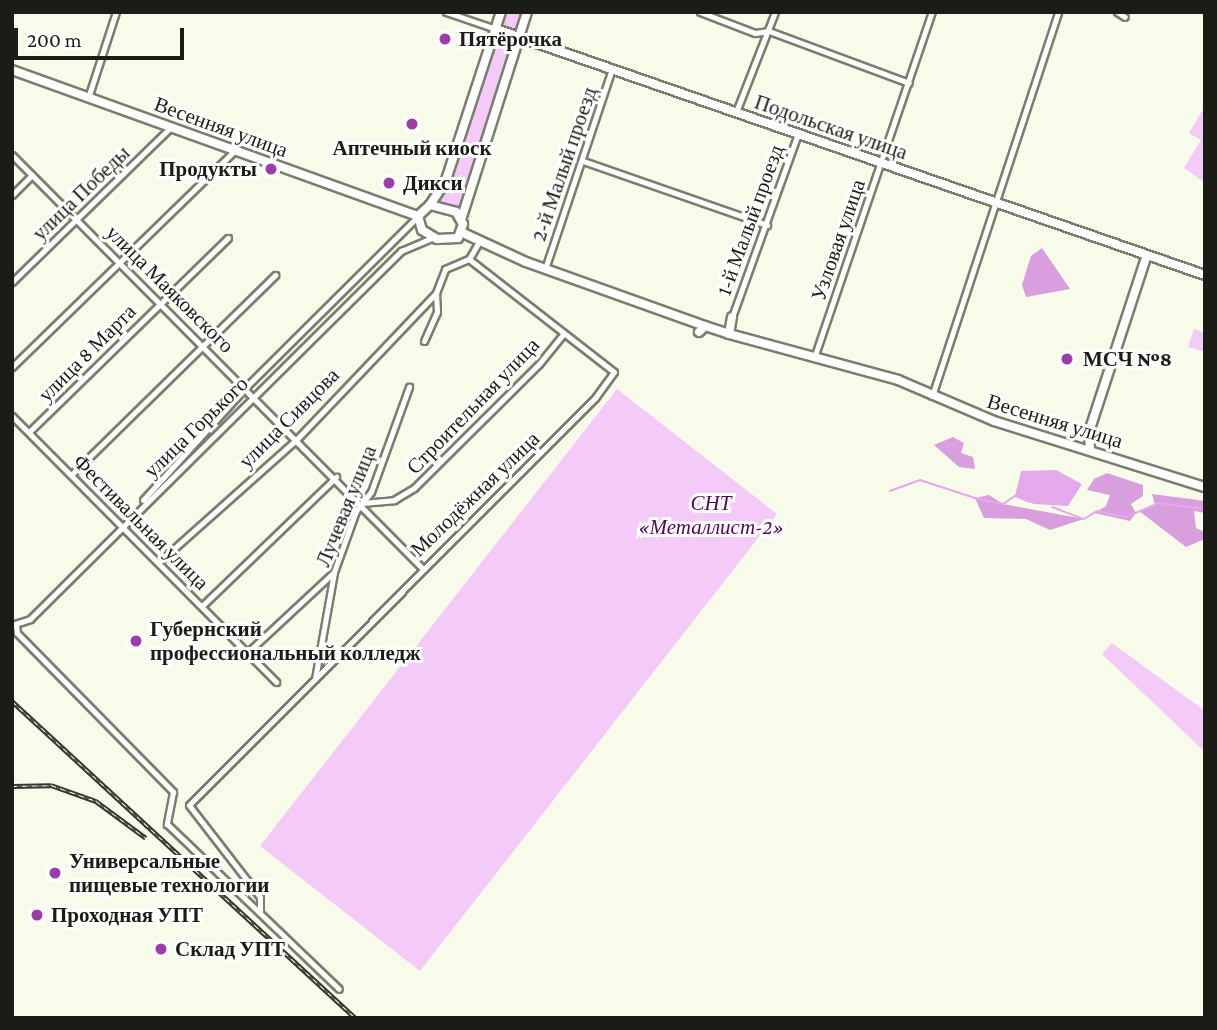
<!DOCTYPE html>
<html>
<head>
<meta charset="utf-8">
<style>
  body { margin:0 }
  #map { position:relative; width:1217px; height:1030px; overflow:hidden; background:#f9fbea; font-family:"Crimson Pro",serif }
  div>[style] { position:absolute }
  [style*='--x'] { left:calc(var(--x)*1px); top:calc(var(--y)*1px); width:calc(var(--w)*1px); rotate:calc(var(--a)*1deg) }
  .green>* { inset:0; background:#f4caf9; transform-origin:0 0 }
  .forest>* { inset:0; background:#d89ede }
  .water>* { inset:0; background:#e4a9ea }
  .stream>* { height:2px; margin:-1px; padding:0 1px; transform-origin:1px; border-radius:1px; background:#e4a9ea }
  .roads { filter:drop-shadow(2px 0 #7b7d6e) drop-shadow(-2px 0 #7b7d6e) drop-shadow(0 2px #7b7d6e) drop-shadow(0 -2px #7b7d6e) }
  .street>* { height:5px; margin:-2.5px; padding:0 2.5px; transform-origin:2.5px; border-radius:2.5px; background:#fff }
  .secondary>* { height:8px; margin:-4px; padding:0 4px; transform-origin:4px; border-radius:4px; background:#fff }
  .rail>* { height:4.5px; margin-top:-2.25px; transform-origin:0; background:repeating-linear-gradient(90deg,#fff 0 5px,#373730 0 10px); box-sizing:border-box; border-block:2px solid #373730 }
  .dots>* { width:19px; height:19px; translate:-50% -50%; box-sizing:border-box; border:4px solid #fff; border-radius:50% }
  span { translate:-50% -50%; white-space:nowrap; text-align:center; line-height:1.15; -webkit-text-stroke:6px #fff; paint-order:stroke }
  .poi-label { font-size:21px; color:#1c1c16; font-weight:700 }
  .left { translate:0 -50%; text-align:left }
  .right { translate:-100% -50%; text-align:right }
  .street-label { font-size:21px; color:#1c1c16 }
  .park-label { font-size:21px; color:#500758; font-style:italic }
  .frame { position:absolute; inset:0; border:14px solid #1c1c16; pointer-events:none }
  .scale { position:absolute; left:14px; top:28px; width:170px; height:32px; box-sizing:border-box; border:4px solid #1c1c16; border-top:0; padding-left:9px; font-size:21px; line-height:24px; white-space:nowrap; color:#1c1c16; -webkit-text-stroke:5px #fff; paint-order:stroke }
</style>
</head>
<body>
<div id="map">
  <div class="green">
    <div style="clip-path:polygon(507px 12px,522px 12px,516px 29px,503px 24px)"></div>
    <div style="clip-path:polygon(500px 33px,514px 38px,459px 217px,432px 209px,445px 190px)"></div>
    <div style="clip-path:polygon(1205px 106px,1205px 183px,1184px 168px,1201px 140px,1189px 133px)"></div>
    <div style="clip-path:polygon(1194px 329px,1205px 333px,1205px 352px,1188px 347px)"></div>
    <div style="left:617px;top:389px;width:203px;height:580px;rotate:38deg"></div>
    <div style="clip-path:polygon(1112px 643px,1205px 711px,1205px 752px,1102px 654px)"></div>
  </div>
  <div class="forest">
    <div style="clip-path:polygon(1042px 248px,1070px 289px,1026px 297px,1022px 285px,1031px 256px)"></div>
    <div style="clip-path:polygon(953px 437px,964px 443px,961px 453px,973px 457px,975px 469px,959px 467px,934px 445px)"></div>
    <div style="clip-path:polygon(1107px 473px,1143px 485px,1143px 496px,1131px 504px,1136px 513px,1130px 521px,1094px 513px,1106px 506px,1110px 495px,1087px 490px,1094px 479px)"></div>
    <div style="clip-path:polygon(1152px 494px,1205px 501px,1205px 513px,1194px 511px,1196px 528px,1205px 532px,1205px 539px,1186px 547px,1139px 511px,1155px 505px)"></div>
    <div style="clip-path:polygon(989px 495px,1003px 504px,1084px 519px,1050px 530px,1026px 519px,984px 518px,975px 498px)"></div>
  </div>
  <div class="water">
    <div style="clip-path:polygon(1056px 470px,1082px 484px,1068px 506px,1034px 504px,1015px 496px,1021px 471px)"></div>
  </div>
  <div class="stream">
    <div style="--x:890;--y:491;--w:32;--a:-20"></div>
    <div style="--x:920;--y:480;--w:61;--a:18.1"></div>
    <div style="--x:978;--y:499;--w:25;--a:11"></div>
    <div style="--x:1003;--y:504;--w:14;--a:-34"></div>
    <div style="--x:1015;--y:496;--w:16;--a:22"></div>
    <div style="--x:1052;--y:507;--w:34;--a:21"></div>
    <div style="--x:1084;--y:519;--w:15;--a:-32"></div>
    <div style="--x:1097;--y:511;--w:30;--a:12"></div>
    <div style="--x:1126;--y:517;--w:36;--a:-23"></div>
    <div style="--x:1159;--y:503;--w:46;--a:7.4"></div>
  </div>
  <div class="roads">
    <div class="street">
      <div style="--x:446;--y:12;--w:53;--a:18.8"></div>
      <div style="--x:700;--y:12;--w:59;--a:20.9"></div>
      <div style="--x:755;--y:33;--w:14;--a:-8"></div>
      <div style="--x:769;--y:31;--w:149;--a:20.4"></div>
      <div style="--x:1117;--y:12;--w:9;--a:32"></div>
      <div style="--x:88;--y:98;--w:90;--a:-72"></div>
      <div style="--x:736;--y:112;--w:107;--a:-68.7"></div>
      <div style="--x:12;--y:155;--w:582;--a:45.21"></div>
      <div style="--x:583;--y:161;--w:195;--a:19.2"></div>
      <div style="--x:12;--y:195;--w:28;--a:-45"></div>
      <div style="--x:545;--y:269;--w:211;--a:-71.5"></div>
      <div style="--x:12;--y:282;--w:222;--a:-44.3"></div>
      <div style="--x:732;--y:317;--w:195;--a:-70.2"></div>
      <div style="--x:424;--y:341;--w:32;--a:-66"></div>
      <div style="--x:437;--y:312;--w:19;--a:-93"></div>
      <div style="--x:436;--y:293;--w:26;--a:-69"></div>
      <div style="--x:445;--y:269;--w:26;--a:-23"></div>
      <div style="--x:469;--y:259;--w:20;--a:-60"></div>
      <div style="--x:814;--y:358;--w:366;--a:-71.2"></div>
      <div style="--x:12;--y:367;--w:311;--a:-44.2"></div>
      <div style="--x:932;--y:396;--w:404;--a:-71.8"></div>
      <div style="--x:12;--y:416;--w:375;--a:45.2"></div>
      <div style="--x:29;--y:432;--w:278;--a:-44.3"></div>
      <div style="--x:71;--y:475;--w:286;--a:-44.4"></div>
      <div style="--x:143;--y:500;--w:153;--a:-47.7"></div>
      <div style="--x:246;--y:387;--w:243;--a:-44.8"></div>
      <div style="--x:362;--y:503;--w:32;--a:-5"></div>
      <div style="--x:394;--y:500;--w:23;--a:-31"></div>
      <div style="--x:414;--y:488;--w:176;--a:-44.8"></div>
      <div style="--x:539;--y:364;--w:38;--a:-51"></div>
      <div style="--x:160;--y:561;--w:183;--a:-41.7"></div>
      <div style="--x:297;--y:439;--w:202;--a:-46.4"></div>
      <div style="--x:203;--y:605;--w:185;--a:-43.9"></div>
      <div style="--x:12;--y:625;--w:19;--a:-18"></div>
      <div style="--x:30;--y:619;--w:523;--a:-44.77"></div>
      <div style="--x:401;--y:251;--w:34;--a:-23"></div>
      <div style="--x:16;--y:625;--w:8;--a:83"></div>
      <div style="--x:17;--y:633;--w:223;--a:45.5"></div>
      <div style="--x:173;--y:792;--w:33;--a:101"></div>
      <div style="--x:167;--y:824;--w:238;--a:43.8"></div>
      <div style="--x:248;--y:652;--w:116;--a:-42.9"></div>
      <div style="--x:315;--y:679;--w:109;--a:-79.9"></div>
      <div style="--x:334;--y:572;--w:65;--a:-70.2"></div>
      <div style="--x:356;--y:511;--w:24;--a:-52"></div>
      <div style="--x:371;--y:492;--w:112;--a:-70.1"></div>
      <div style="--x:260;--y:913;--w:16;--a:-90"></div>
      <div style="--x:260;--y:897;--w:116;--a:-127.7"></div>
      <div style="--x:189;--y:805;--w:575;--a:-45.07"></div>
      <div style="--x:595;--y:398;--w:32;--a:-54"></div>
      <div style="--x:614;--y:372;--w:184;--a:-142.1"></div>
    </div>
    <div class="secondary">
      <div style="--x:496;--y:29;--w:750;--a:19.14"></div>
      <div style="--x:12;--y:70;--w:431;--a:19.8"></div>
      <div style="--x:430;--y:205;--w:30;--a:-57"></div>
      <div style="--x:446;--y:180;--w:177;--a:-71.9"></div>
      <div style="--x:430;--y:205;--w:27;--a:15"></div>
      <div style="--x:456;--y:212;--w:14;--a:60"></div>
      <div style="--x:463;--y:224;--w:15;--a:110"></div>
      <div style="--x:458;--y:238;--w:21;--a:177"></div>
      <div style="--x:437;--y:239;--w:17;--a:-149"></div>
      <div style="--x:422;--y:230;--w:15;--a:-106"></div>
      <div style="--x:418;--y:216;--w:16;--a:-43"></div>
      <div style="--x:461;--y:220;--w:218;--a:-72.4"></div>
      <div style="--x:463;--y:233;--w:69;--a:24.7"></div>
      <div style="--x:526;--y:262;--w:190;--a:19.7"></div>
      <div style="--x:699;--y:332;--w:8;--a:-45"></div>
      <div style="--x:705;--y:326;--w:25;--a:18"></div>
      <div style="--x:729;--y:334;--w:17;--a:-80"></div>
      <div style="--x:729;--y:334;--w:175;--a:15.2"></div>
      <div style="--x:898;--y:380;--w:104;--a:23.1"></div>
      <div style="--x:994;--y:421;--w:221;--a:17.4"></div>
      <div style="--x:1090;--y:450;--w:18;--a:-93"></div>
      <div style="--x:1089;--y:432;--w:186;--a:-71.9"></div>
    </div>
  </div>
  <div class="rail">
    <div style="--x:12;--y:701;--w:467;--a:42.7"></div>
    <div style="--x:12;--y:786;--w:39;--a:-1"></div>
    <div style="--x:51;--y:785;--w:48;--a:19.6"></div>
    <div style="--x:96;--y:801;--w:62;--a:36.5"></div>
  </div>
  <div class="dots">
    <div style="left:445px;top:39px;background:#9a3da6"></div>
    <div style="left:412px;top:124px;background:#9a3da6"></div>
    <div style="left:271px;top:169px;background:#9a3da6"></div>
    <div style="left:389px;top:183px;background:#9a3da6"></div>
    <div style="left:1067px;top:359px;background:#9a3da6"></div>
    <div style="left:136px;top:641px;background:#9a3da6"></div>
    <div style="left:55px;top:873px;background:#9a3da6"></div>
    <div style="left:37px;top:915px;background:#9a3da6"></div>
    <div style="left:161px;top:949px;background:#9a3da6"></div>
  </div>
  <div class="poi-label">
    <span class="left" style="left:459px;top:39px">Пятёрочка</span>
    <span style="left:412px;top:148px">Аптечный киоск</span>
    <span class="right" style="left:257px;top:169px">Продукты</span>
    <span class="left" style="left:403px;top:183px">Дикси</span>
    <span class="left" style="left:1083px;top:359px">МСЧ №8</span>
    <span class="left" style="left:150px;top:641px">Губернский<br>профессиональный колледж</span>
    <span class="left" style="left:69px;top:873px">Универсальные<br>пищевые технологии</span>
    <span class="left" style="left:51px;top:915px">Проходная УПТ</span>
    <span class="left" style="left:175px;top:949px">Склад УПТ</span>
  </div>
  <div class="street-label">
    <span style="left:221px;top:127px;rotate:20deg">Весенняя улица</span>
    <span style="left:831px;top:127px;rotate:19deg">Подольская улица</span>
    <span style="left:564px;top:164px;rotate:-71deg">2-й Малый проезд</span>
    <span style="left:81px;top:193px;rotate:-44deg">улица Победы</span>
    <span style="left:750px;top:220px;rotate:-70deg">1-й Малый проезд</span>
    <span style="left:838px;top:240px;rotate:-71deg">Узловая улица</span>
    <span style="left:170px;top:289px;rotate:45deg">улица Маяковского</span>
    <span style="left:87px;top:353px;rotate:-45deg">улица 8 Марта</span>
    <span style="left:473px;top:406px;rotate:-46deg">Строительная улица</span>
    <span style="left:289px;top:418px;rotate:-45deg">улица Сивцова</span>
    <span style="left:1055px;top:421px;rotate:17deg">Весенняя улица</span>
    <span style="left:196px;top:427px;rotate:-44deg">улица Горького</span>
    <span style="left:475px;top:494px;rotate:-44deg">Молодёжная улица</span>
    <span style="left:346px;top:506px;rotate:-68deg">Лучевая улица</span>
    <span style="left:141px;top:522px;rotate:45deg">Фестивальная улица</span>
  </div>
  <div class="park-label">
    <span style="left:711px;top:515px">СНТ<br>«Металлист-2»</span>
  </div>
  <div class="frame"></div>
  <div class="scale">200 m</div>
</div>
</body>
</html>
